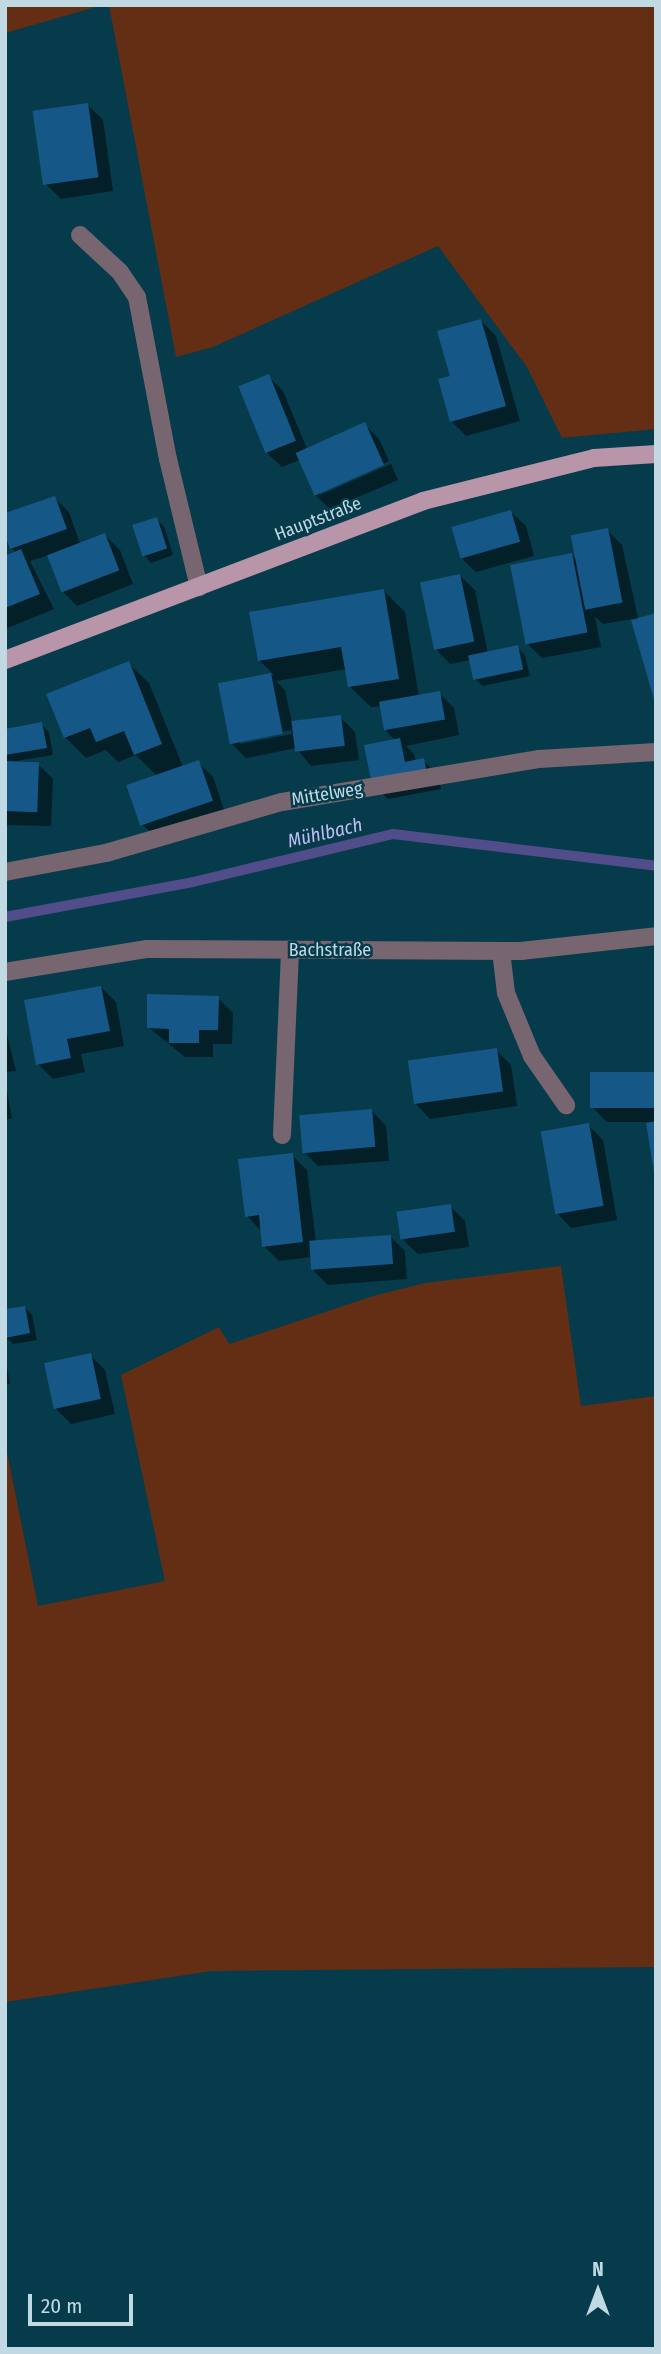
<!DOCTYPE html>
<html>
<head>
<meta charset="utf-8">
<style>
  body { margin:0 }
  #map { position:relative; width:661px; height:2354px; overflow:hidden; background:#063b4b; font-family:"Fira Sans Condensed",sans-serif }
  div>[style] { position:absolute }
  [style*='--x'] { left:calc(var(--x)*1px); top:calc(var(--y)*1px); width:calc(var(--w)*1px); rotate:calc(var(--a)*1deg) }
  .green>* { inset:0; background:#642e14 }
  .shadow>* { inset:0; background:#0007 }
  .stream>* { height:10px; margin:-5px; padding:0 5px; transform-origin:5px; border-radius:5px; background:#514d8b }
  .building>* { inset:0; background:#155887; transform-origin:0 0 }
  .minor>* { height:18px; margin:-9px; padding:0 9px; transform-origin:9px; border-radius:9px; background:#77656f }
  .major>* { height:18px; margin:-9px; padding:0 9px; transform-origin:9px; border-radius:9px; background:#b895a8 }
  span { translate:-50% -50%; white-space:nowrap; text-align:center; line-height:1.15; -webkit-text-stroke:5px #063b4b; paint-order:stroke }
  .street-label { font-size:18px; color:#c1d9e3 }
  .water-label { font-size:19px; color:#bfbff6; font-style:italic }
  .frame { position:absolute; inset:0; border:7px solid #c1d9e3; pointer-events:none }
  .north { position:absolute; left:563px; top:2256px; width:70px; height:70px; -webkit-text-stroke:5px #063b4b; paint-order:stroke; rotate:0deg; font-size:19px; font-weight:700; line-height:28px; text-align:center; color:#c1d9e3 }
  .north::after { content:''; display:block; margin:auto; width:24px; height:32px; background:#c1d9e3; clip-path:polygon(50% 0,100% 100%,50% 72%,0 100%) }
  .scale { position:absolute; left:28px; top:2294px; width:105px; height:32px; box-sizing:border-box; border:4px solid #c1d9e3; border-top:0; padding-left:9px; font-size:21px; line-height:24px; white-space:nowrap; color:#c1d9e3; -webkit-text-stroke:5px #063b4b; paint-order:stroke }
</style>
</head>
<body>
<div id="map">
  <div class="green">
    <div style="clip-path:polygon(5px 5px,103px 5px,5px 33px)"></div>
    <div style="clip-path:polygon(109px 5px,656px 5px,656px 429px,562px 438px,527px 367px,438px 246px,213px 347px,176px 357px)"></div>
    <div style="clip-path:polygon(561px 1266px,581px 1406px,656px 1396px,656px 1967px,212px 1971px,5px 2002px,5px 1442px,38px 1606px,165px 1581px,121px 1375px,219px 1327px,229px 1344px,373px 1296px,425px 1283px)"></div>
  </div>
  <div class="shadow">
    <div style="clip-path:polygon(88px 105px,103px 120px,113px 191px,61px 199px,46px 184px)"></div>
    <div style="clip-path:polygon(481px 321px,496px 336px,520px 421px,466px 436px,451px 421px,452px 377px)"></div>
    <div style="clip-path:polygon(268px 376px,283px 391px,307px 449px,364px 424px,379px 439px,389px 461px,320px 491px,320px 495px,391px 464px,398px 480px,330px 509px,315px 495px,300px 460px,282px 467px,267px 453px)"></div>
    <div style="clip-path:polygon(54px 498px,69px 512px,80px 544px,105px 535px,120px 550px,133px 584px,77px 606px,62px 591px,49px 555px,30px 561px,54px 609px,5px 629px,5px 558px,17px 553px,11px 548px)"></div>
    <div style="clip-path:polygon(511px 512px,526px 526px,534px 556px,476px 572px,461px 558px)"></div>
    <div style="clip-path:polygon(157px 519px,164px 527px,173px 555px,151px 563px,144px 555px)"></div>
    <div style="clip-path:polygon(607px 530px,622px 545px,656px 699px,633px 619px,603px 624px,595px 617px,601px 647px,542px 658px,527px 643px,571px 555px,578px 561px)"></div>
    <div style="clip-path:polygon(460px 576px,475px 590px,488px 654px,517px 647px,525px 655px,530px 676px,483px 686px,475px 679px,471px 660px,450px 664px,436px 649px)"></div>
    <div style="clip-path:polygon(evenodd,384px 591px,405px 612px,419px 697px,439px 693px,454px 708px,459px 735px,406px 746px,414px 754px,416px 761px,423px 760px,438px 775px,441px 789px,388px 799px,373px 785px,395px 740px,387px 732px,381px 706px,371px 707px,350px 687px,347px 669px,276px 681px,285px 690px,292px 723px,340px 717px,355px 732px,359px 760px,311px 766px,296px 748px,246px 758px,231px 743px,220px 685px,274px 675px,259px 660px,384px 591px,291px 730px,292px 734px,240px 744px,240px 740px,291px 730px)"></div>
    <div style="clip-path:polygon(128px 663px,149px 683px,183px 767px,198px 762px,213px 777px,226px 815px,157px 839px,142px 824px,157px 776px,136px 755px,118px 762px,106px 750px,86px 758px,65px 737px)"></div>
    <div style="clip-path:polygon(41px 724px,49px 732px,53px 755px,16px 761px,38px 764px,53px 779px,51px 826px,5px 825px,5px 763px,9px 763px,5px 759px,5px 731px)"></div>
    <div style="clip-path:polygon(101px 987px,116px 1002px,124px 1046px,81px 1054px,85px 1072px,53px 1079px,38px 1064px)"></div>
    <div style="clip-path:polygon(218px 998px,233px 1013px,232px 1044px,213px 1044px,213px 1057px,185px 1057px,148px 1027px)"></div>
    <div style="clip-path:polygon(5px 1026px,16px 1071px,5px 1072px)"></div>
    <div style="clip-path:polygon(496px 1050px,511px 1065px,517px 1106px,430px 1119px,416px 1104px)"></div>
    <div style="clip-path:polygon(653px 1074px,656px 1076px,656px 1170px,648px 1122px,607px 1122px,592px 1107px)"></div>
    <div style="clip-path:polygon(5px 1080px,12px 1118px,5px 1120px)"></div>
    <div style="clip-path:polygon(372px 1111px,386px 1126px,389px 1161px,318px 1166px,304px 1152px)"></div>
    <div style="clip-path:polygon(588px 1125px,603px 1140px,617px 1220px,571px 1228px,557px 1213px)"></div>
    <div style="clip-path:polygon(292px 1155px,307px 1170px,316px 1243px,390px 1236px,405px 1251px,407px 1279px,328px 1285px,314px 1271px,312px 1257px,279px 1261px,264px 1246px,262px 1232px,247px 1216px)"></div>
    <div style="clip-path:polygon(450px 1206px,465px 1221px,469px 1247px,418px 1254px,403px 1240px)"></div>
    <div style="clip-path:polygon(25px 1308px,32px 1315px,37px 1340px,13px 1344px,6px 1337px)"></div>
    <div style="clip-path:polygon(5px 1354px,10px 1384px,5px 1385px)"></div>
    <div style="clip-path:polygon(90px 1355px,105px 1370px,115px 1414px,71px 1424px,56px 1409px)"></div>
  </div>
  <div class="stream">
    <div style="--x:5;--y:917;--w:191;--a:-10.5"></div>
    <div style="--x:193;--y:882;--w:206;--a:-13.5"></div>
    <div style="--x:393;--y:834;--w:265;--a:6.9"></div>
  </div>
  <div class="building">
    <div style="left:88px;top:103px;width:75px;height:56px;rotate:82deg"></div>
    <div style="clip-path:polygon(481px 319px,506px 406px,450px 422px,438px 379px,450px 376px,437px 331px)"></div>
    <div style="left:269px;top:374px;width:72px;height:33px;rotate:68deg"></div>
    <div style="left:365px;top:422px;width:47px;height:76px;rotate:66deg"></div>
    <div style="clip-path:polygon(55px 496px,67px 529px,10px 549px,5px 535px,5px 513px)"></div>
    <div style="left:511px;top:510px;width:33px;height:62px;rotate:74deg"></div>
    <div style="left:157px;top:517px;width:33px;height:26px;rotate:72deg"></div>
    <div style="left:608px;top:528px;width:76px;height:38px;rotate:79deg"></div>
    <div style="left:105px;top:533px;width:40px;height:62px;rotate:69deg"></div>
    <div style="clip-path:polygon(21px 549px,40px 594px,5px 608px,5px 556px)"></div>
    <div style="left:572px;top:553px;width:81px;height:63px;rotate:79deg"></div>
    <div style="left:460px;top:574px;width:69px;height:41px;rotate:78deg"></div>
    <div style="clip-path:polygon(384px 589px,399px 679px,348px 687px,341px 647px,258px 661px,249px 612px)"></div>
    <div style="clip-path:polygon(656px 613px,656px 703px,655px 703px,631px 620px)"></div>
    <div style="left:518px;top:645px;width:25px;height:51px;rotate:78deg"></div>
    <div style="clip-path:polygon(129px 661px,162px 744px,134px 755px,124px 731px,96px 742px,90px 728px,64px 738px,46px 694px)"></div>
    <div style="left:271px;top:673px;width:62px;height:54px;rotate:79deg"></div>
    <div style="left:440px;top:691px;width:29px;height:62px;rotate:80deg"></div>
    <div style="left:341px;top:715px;width:31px;height:50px;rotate:83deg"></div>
    <div style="clip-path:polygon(42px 722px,47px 748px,5px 755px,5px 729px)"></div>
    <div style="clip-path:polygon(400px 738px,405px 762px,424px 758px,427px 774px,372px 785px,364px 745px)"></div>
    <div style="left:199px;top:760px;width:43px;height:77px;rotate:71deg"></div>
    <div style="left:5px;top:761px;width:34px;height:50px;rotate:2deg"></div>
    <div style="clip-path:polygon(101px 986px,110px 1031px,67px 1039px,71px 1058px,36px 1065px,24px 1000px)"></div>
    <div style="clip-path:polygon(147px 994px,219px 996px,218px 1030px,199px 1030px,199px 1043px,169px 1043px,169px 1029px,147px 1028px)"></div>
    <div style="left:497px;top:1048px;width:44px;height:90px;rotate:82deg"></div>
    <div style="left:590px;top:1072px;width:64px;height:36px"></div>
    <div style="left:372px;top:1109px;width:38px;height:73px;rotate:85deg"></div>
    <div style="clip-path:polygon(656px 1121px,656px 1172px,654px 1172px,646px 1123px)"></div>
    <div style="left:589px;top:1123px;width:84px;height:49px;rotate:80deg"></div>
    <div style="clip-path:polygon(293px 1153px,303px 1242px,262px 1247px,259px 1215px,245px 1217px,238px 1159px)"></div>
    <div style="left:451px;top:1204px;width:28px;height:55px;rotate:82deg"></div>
    <div style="left:391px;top:1235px;width:29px;height:82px;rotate:86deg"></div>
    <div style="clip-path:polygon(25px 1306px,30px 1333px,5px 1338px,5px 1309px)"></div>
    <div style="left:91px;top:1353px;width:47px;height:48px;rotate:78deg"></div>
  </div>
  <div class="minor">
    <div style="--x:80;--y:235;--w:54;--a:42.8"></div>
    <div style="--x:120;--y:272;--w:30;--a:56"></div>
    <div style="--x:137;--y:297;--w:165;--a:79.2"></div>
    <div style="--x:168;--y:459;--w:132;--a:76.4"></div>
    <div style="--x:5;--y:872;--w:103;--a:-10.7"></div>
    <div style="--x:106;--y:853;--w:183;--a:-16.2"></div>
    <div style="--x:282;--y:802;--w:261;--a:-9.5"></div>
    <div style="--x:539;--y:759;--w:117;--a:-3.4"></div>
    <div style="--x:501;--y:951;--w:42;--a:83.2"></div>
    <div style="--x:506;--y:993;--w:68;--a:67.6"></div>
    <div style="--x:532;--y:1056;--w:60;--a:55.2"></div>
    <div style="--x:5;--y:972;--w:144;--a:-9.2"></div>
    <div style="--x:147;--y:949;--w:374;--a:0.3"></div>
    <div style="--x:521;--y:951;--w:136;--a:-6.3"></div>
    <div style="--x:282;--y:1135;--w:186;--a:-87.5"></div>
  </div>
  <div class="major">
    <div style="--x:5;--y:660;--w:447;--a:-20.8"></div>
    <div style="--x:423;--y:501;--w:176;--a:-14.1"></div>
    <div style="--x:594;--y:458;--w:62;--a:-3.7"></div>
  </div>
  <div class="street-label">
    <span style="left:318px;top:519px;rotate:-21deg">Hauptstraße</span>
    <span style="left:327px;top:794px;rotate:-9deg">Mittelweg</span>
    <span style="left:330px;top:950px">Bachstraße</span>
  </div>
  <div class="water-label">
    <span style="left:325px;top:833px;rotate:-13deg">Mühlbach</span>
  </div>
  <div class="frame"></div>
  <div class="north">N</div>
  <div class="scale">20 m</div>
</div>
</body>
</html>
